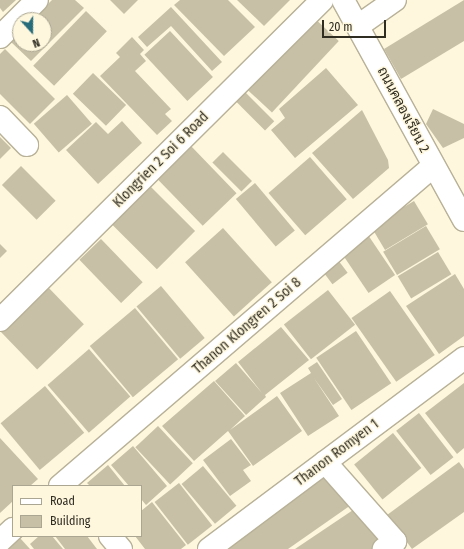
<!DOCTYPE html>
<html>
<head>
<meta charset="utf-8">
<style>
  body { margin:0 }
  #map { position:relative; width:464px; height:549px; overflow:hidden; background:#fef7dd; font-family:"Fira Sans Condensed",Sarabun,sans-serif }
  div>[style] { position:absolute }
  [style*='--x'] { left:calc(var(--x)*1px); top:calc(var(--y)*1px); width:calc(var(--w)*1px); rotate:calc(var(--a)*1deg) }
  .building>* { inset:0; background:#c7c0a7; transform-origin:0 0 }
  .roads { filter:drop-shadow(1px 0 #b8b198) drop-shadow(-1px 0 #b8b198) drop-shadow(0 1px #b8b198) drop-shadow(0 -1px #b8b198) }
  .minor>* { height:22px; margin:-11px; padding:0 11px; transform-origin:11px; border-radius:11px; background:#fff }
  span { translate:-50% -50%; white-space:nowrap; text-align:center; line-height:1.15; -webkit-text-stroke:3px #fef7dd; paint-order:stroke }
  .street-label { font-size:14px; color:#2f2c22 }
  .legend { position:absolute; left:12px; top:485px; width:130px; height:52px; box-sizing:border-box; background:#fef7dd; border:1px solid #aba692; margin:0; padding:5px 7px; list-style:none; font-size:12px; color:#2f2c22 }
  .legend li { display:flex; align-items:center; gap:8px; height:20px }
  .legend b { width:20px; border:1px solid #aba692 }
  .north { position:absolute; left:12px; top:12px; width:40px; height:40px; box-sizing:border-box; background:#fef7dd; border:1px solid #aba692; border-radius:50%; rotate:159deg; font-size:11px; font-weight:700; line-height:16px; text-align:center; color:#2f2c22 }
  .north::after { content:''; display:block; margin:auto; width:14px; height:18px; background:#266c7a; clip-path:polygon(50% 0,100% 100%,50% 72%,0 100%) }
  .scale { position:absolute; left:322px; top:20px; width:64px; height:18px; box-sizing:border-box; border:2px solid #2f2c22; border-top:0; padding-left:5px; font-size:12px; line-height:14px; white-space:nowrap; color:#2f2c22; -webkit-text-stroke:3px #fef7dd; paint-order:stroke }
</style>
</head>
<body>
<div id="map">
  <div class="building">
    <div style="clip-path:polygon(0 0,16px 0,3px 12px,0 8px)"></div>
    <div style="clip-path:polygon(52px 0,75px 0,84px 8px,31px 61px,11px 42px,20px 32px,20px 44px,44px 44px,44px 20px,32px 20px)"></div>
    <div style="clip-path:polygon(110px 0,138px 0,124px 14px)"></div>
    <div style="clip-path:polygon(180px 0,228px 0,255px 27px,224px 56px,174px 5px)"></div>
    <div style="clip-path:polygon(237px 0,290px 0,264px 26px)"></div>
    <div style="clip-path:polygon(464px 0,464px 41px,401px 79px,384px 49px)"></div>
    <div style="clip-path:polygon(171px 7px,222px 62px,212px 71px,171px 26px,147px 47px,138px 37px)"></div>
    <div style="left:86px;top:11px;width:29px;height:76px;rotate:44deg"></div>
    <div style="left:311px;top:15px;width:38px;height:98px;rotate:43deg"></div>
    <div style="left:170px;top:31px;width:63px;height:35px;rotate:47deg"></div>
    <div style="clip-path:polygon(132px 37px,144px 50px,140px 54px,146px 61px,135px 71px,171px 109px,165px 114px,172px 121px,157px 135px,100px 76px,120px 57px,116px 53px)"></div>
    <div style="clip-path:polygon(5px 49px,55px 99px,30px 124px,0 94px,0 54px)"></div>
    <div style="clip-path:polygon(326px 68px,358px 105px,295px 158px,271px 130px,285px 118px,279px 109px)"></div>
    <div style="left:93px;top:73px;width:46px;height:29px;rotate:44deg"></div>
    <div style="left:241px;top:88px;width:47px;height:13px;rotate:45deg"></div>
    <div style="left:67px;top:95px;width:38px;height:44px;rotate:49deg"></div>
    <div style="clip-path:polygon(433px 109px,464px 124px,464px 138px,443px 148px,426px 124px)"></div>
    <div style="clip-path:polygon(362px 110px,388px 160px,389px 168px,353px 199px,312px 153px)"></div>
    <div style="clip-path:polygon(122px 121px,142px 143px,98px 184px,66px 150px,96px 122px,108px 134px)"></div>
    <div style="clip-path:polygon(0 137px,11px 148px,0 159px)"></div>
    <div style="left:190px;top:145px;width:67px;height:47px;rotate:46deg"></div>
    <div style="left:223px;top:152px;width:41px;height:15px;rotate:45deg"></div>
    <div style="left:310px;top:157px;width:56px;height:55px;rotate:49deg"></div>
    <div style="left:21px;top:166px;width:49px;height:27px;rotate:45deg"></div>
    <div style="left:147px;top:183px;width:68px;height:54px;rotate:45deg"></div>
    <div style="left:255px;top:183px;width:62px;height:25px;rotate:50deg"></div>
    <div style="left:414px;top:201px;width:27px;height:50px;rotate:59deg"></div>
    <div style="left:426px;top:226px;width:27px;height:50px;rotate:59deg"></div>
    <div style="left:223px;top:228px;width:73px;height:51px;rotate:48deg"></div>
    <div style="left:366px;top:232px;width:52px;height:32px;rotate:56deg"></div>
    <div style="left:101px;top:239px;width:60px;height:30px;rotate:46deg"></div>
    <div style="clip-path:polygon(0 244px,7px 251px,0 258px)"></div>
    <div style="left:438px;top:252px;width:26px;height:47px;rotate:59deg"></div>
    <div style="left:335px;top:256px;width:21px;height:19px;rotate:53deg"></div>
    <div style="clip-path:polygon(455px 274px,464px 289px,464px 336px,439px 354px,406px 306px)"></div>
    <div style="left:45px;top:284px;width:56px;height:65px;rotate:46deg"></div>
    <div style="left:161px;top:286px;width:68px;height:32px;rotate:50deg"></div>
    <div style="left:328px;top:290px;width:44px;height:56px;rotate:52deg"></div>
    <div style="left:390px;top:291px;width:78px;height:47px;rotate:55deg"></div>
    <div style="left:135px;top:308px;width:67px;height:59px;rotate:50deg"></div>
    <div style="clip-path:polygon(281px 327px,309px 360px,265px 395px,266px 397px,246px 415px,215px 381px,236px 363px,262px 393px,238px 362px)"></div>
    <div style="left:356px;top:331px;width:63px;height:48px;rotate:56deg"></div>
    <div style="left:89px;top:349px;width:63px;height:55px;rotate:49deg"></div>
    <div style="clip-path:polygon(317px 362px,342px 399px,333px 405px,314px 378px,339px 416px,308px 436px,280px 393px,311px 373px,308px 368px)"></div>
    <div style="clip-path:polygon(214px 381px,245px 416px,230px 430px,277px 396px,302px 431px,253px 466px,228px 431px,194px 461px,162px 426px)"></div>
    <div style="clip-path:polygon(464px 383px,464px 448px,457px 454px,425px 413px)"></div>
    <div style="left:45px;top:386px;width:61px;height:58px;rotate:50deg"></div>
    <div style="left:419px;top:413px;width:56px;height:29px;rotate:52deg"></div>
    <div style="left:158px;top:426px;width:51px;height:31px;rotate:47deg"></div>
    <div style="left:393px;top:433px;width:45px;height:50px;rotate:51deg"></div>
    <div style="clip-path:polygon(0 438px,38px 479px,30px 486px,13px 486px,13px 501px,0 513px)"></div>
    <div style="clip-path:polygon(231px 439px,251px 465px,243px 470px,251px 481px,230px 496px,203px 460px)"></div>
    <div style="clip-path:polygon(133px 446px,167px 486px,146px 505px,141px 499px,141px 486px,129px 486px,111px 465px)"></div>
    <div style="clip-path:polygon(459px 462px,464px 469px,464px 512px,412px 549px,387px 515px)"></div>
    <div style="clip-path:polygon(108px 465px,125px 486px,90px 486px,87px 483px)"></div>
    <div style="left:203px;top:466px;width:52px;height:28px;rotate:50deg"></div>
    <div style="clip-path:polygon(327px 472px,351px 505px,288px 549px,219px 549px)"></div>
    <div style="left:179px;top:483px;width:54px;height:31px;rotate:52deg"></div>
    <div style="clip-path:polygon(152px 502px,186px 545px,181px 549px,145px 549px,135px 536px,141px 536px,141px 511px)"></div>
    <div style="clip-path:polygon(359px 506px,384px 542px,374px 549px,295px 549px)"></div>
    <div style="clip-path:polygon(39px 536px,52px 536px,63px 549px,34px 549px,30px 544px)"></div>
    <div style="clip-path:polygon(55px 536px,87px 536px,97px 549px,65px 549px)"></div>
    <div style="clip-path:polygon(20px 538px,30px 549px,8px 549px)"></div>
  </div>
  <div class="roads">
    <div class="minor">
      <div style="--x:343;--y:0;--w:251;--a:61.2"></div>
      <div style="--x:358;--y:26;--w:45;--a:-35.1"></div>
      <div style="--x:0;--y:37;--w:52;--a:-45"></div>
      <div style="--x:0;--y:117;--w:39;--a:46"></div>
      <div style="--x:0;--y:320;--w:454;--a:-44.8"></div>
      <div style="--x:325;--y:462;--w:106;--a:48.5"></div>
      <div style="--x:395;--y:541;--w:14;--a:144"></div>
      <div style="--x:60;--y:486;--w:491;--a:-40.6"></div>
      <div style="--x:110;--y:536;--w:17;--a:50"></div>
      <div style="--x:0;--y:541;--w:18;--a:-43"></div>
      <div style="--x:209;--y:549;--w:319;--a:-36.8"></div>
    </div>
  </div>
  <div class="street-label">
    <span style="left:403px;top:110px;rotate:62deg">ถนนคลองเรียน 2</span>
    <span style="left:161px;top:160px;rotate:-45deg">Klongrien 2 Soi 6 Road</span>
    <span style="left:247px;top:326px;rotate:-41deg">Thanon Klongren 2 Soi 8</span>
    <span style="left:337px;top:453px;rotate:-37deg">Thanon Romyen 1</span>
  </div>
  <ul class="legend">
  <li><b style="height:5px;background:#fff"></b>Road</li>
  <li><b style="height:11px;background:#c7c0a7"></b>Building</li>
  </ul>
  <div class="north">N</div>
  <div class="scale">20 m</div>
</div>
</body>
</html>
